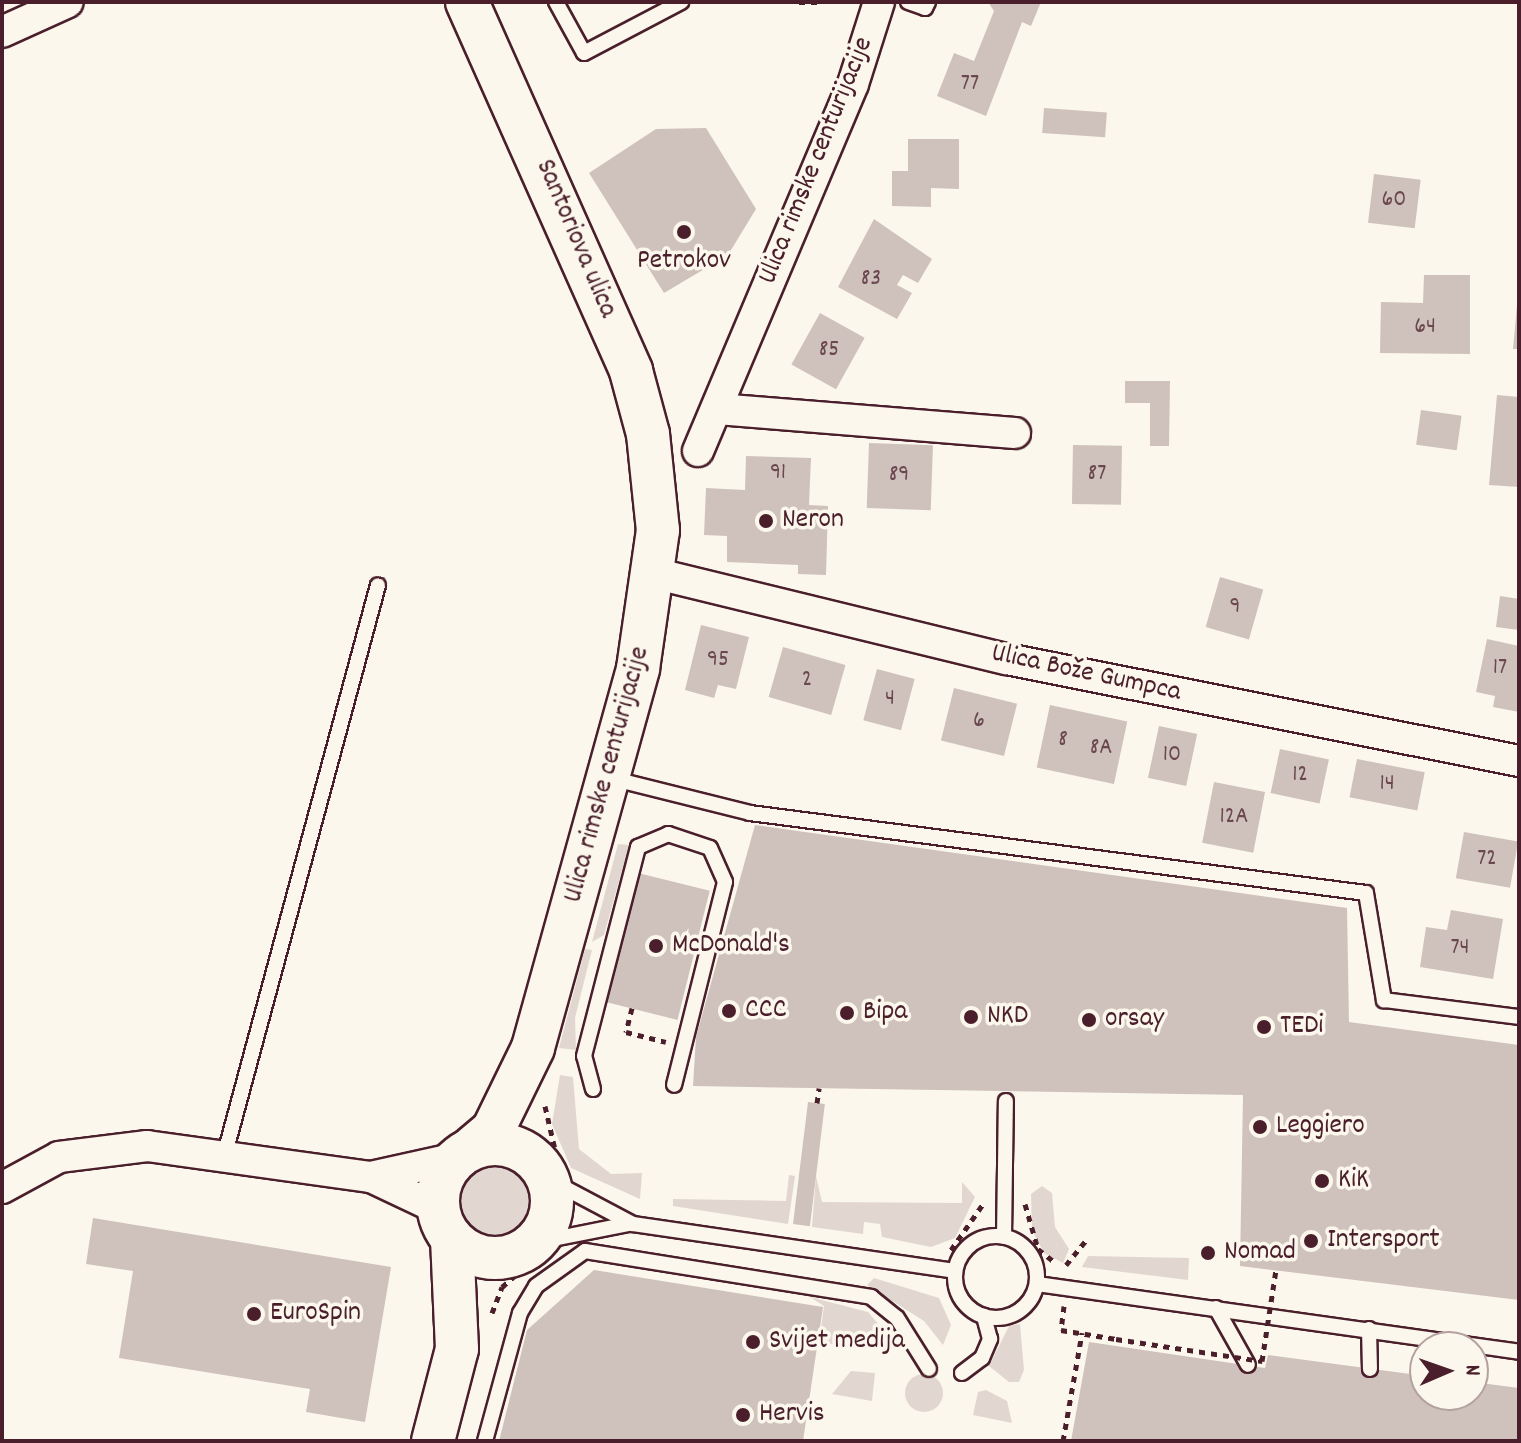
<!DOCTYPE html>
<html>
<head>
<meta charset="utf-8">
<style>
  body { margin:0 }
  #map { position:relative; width:1521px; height:1443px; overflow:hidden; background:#fbf7ec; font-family:Dekko,sans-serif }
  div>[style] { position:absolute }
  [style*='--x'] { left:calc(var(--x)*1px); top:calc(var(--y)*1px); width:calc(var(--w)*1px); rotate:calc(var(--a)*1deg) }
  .green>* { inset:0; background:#e2d7d0 }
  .round { border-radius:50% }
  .building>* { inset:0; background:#cfc2bc; transform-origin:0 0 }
  .path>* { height:5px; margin-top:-2.5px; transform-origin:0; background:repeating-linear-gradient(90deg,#4a1f2b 0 6px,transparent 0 12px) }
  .roads { filter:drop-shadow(2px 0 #4a1f2b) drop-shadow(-2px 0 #4a1f2b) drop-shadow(0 2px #4a1f2b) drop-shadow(0 -2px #4a1f2b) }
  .service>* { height:14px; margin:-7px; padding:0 7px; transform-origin:7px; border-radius:7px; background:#fbf7ec }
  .service>.ring { margin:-7px; padding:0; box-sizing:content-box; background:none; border:14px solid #fbf7ec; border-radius:50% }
  .minor>* { height:30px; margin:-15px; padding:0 15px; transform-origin:15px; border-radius:15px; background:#fbf7ec }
  .secondary>* { height:42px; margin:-21px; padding:0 21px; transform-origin:21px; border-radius:21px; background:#fbf7ec }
  .secondary>.ring { margin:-21px; padding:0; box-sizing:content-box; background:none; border:42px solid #fbf7ec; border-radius:50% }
  .path-bridge>* { height:5px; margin-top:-2.5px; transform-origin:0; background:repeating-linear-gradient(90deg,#4a1f2b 0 6px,transparent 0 12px) }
  .dots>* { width:22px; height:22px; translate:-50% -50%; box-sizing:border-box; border:4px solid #fbf7ec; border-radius:50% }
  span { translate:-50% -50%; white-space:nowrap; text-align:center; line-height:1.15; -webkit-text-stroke:7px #fbf7ec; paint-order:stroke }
  .number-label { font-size:24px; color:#6b484f }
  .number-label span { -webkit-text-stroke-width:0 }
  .street-label { font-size:28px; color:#4a1f2b }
  .poi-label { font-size:28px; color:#4a1f2b }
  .left { translate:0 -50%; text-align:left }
  .frame { position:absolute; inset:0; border:4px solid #4a1f2b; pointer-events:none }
  .north { position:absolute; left:1409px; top:1331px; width:80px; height:80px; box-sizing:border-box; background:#fbf7ec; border:2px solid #b4a19f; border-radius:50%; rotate:88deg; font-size:22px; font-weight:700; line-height:32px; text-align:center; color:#4a1f2b }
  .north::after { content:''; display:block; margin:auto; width:28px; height:36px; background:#4a1f2b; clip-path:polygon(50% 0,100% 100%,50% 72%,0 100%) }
</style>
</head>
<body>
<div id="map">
  <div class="green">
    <div style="clip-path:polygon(618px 844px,629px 845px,604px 935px,592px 942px)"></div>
    <div style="clip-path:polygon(585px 949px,592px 950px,575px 1018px,576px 1050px,559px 1048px)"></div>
    <div style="clip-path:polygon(560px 1075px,573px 1077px,579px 1149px,611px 1174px,642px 1173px,640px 1199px,571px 1168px,552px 1124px)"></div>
    <div class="round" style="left:441px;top:1147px;width:110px;height:110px"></div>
    <div style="clip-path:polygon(789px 1175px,795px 1176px,788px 1224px,673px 1206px,673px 1199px,786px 1201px)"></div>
    <div style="clip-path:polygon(816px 1176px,822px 1202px,962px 1203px,962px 1182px,975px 1197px,955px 1238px,931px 1247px,882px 1237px,880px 1224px,864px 1222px,863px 1234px,812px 1227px)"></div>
    <div style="clip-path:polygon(1042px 1186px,1052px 1193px,1055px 1227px,1069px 1249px,1063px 1263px,1044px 1253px,1032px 1230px,1031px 1194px)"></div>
    <div style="clip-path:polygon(1088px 1256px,1189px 1258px,1188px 1280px,1082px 1267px)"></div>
    <div style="clip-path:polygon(874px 1278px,939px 1298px,951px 1325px,943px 1345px,924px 1321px,867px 1285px)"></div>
    <div style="clip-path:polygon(810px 1297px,868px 1312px,900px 1349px,819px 1343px,824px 1306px)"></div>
    <div style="clip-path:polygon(1020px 1324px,1024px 1370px,1019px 1382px,1009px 1382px,989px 1366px,1009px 1326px)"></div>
    <div style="clip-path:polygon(851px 1371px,875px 1373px,872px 1401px,832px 1394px)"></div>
    <div class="round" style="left:905px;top:1374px;width:38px;height:38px"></div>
    <div style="clip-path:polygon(986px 1390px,1007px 1401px,1012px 1423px,973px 1415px,978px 1392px)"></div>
  </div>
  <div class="building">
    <div style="clip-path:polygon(988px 2px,1041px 2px,1031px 26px,1022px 22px,986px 116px,937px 96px,954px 53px,974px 61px,994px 11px)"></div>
    <div style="left:1044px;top:108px;width:63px;height:25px;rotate:4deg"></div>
    <div style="clip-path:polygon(706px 128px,756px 209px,728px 255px,664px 293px,589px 173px,656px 129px)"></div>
    <div style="clip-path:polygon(908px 139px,959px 139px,959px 189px,931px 188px,931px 207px,892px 206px,892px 171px,908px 171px)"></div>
    <div style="left:1374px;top:174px;width:47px;height:49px;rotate:7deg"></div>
    <div style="clip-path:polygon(874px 219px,932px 259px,918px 283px,903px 275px,897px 285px,912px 293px,897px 319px,838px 287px)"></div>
    <div style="clip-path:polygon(1424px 275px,1470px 275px,1470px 354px,1380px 353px,1381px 302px,1423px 303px)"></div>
    <div style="clip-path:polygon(1517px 305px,1519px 305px,1519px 349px,1513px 349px)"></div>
    <div style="left:820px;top:313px;width:51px;height:59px;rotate:29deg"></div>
    <div style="clip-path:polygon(1125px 381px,1170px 381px,1169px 446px,1150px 446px,1150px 403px,1125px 403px)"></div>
    <div style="clip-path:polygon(1497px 395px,1519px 397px,1519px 487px,1489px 485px)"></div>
    <div style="left:1421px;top:410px;width:41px;height:35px;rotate:8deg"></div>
    <div style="left:869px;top:443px;width:64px;height:65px;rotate:2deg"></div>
    <div style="left:1073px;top:445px;width:49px;height:59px;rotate:1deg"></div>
    <div style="clip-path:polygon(746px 456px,811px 458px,809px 505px,828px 506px,826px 575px,798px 574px,798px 565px,727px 562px,727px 536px,704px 535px,706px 488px,745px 490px)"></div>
    <div style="left:1220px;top:577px;width:45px;height:52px;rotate:16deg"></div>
    <div style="clip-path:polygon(1500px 596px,1519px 599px,1519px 630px,1496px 627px)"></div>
    <div style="clip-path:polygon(701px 625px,749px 637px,736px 689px,718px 685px,714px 698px,685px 690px)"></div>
    <div style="clip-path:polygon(1487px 639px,1519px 646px,1519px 712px,1493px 707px,1495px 696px,1476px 692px)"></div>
    <div style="left:783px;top:647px;width:65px;height:52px;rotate:16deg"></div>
    <div style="left:877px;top:669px;width:39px;height:53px;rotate:15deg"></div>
    <div style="left:954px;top:688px;width:65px;height:54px;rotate:14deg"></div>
    <div style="left:1050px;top:705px;width:79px;height:64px;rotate:12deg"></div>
    <div style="left:1159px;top:726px;width:39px;height:53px;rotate:12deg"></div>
    <div style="left:1280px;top:749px;width:50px;height:45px;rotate:12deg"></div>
    <div style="left:1357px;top:759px;width:69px;height:39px;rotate:11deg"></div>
    <div style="left:1214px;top:782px;width:52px;height:62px;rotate:11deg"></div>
    <div style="clip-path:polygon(755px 825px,1347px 908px,1349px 1022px,1519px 1045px,1519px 1300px,1240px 1266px,1243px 1095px,693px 1086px,696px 1037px)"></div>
    <div style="left:1464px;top:832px;width:55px;height:47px;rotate:10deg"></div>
    <div style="left:634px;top:872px;width:78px;height:133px;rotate:14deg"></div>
    <div style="clip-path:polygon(1451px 910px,1503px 919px,1493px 979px,1420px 967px,1426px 927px,1447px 930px)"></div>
    <div style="left:808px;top:1102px;width:17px;height:123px;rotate:7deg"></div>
    <div style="clip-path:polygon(93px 1218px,391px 1267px,365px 1422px,306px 1412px,310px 1389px,119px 1358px,133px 1271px,86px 1264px)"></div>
    <div style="clip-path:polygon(594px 1270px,823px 1307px,803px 1441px,499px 1441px,527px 1330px)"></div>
    <div style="clip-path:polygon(1089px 1342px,1265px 1368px,1268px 1355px,1425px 1376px,1425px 1395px,1473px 1395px,1473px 1382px,1519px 1388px,1519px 1441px,1071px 1441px)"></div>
  </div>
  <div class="path">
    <div style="--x:799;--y:2;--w:24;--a:0"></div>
    <div style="--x:632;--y:1008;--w:25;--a:104"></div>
    <div style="--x:626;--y:1032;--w:41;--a:14"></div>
    <div style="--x:817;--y:1103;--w:15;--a:-82"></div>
    <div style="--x:545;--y:1106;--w:53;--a:77"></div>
    <div style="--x:1025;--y:1204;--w:47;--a:73.9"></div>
    <div style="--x:1038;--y:1249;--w:23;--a:38"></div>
    <div style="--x:951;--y:1250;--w:56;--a:-55.2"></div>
    <div style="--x:1066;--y:1265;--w:33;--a:-51"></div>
    <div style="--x:1064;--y:1306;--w:24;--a:97"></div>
    <div style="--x:1061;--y:1330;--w:56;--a:9.3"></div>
    <div style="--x:492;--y:1313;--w:28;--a:-69"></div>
    <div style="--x:502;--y:1287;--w:18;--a:-41"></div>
    <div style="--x:1063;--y:1441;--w:110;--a:-80"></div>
  </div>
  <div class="roads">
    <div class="service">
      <div style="--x:556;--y:2;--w:58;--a:61.2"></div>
      <div style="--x:584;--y:53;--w:110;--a:-27.7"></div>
      <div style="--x:908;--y:2;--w:18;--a:19"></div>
      <div style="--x:925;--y:8;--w:7;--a:-63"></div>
      <div style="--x:610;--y:778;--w:144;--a:14"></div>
      <div style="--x:750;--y:813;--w:621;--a:7.4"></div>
      <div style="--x:1366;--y:893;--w:109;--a:80.5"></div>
      <div style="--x:1384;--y:1000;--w:136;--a:7.2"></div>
      <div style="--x:593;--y:1089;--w:34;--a:-105"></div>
      <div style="--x:584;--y:1056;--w:216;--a:-75.5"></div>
      <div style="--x:638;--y:847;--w:33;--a:-23"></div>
      <div style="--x:668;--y:834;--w:44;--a:18.4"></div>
      <div style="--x:710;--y:848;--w:37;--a:66"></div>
      <div style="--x:725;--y:882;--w:209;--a:104.1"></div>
      <div style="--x:224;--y:1157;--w:592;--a:-74.93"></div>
      <div style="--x:548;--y:1179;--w:96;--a:27.9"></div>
      <div style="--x:633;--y:1224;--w:325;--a:8.3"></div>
      <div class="ring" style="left:955px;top:1236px;width:68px;height:68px"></div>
      <div style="--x:1004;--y:1237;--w:136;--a:-89.2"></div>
      <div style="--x:533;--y:1243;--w:98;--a:-11.2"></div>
      <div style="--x:1037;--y:1284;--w:487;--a:8"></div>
      <div style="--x:1216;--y:1308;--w:65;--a:60.7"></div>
      <div style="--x:1369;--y:1329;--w:40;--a:88.6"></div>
      <div style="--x:962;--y:1373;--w:25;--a:-37"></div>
      <div style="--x:982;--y:1358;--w:21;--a:-67"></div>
      <div style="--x:990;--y:1339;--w:24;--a:-105"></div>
      <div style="--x:485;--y:1441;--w:133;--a:-74.7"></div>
      <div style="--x:520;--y:1313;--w:31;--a:-59"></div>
      <div style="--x:536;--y:1286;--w:60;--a:-35.5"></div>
      <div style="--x:585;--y:1251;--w:290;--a:9.1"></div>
      <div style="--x:871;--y:1297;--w:33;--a:39"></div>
      <div style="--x:897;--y:1318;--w:60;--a:57.9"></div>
    </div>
    <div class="minor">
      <div style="--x:2;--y:32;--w:72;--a:-24.4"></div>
      <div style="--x:717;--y:409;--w:299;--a:4.6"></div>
      <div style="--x:698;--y:451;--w:398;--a:-67.1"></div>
      <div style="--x:853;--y:84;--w:86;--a:-72.4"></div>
      <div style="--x:657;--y:574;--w:360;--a:13.7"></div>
      <div style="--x:1007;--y:659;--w:522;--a:11.27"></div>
      <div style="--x:371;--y:1177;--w:88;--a:-12.5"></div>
      <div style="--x:2;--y:1188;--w:65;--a:-28.5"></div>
      <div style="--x:59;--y:1157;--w:89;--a:-7.1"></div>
      <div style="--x:147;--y:1146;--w:226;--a:7.9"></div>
      <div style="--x:371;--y:1177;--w:73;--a:25.2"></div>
    </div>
    <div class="secondary">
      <div style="--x:467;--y:2;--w:404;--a:66"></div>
      <div style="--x:631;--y:371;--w:65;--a:74.9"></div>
      <div style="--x:648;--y:434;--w:97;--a:84.1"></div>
      <div style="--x:658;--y:530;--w:140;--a:98.2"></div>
      <div style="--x:638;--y:669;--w:393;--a:105.5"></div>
      <div style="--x:533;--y:1048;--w:91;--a:116"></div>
      <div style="--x:493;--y:1130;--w:26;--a:140"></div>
      <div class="ring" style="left:438px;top:1144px;width:72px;height:72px"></div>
      <div style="--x:433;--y:1441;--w:95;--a:-75.4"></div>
      <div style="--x:457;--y:1349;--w:109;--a:-92.6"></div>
    </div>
  </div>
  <div class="path-bridge">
    <div style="--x:1116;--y:1339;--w:148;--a:8.6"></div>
    <div style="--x:1262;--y:1361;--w:92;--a:-81.3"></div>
  </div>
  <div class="dots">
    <div style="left:684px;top:232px;background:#4a1f2b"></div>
    <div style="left:766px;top:521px;background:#4a1f2b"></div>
    <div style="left:656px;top:946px;background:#4a1f2b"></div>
    <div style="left:729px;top:1011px;background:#4a1f2b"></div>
    <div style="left:847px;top:1013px;background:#4a1f2b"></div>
    <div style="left:971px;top:1017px;background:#4a1f2b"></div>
    <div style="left:1089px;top:1020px;background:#4a1f2b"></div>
    <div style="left:1264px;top:1027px;background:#4a1f2b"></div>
    <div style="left:1260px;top:1127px;background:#4a1f2b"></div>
    <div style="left:1322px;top:1181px;background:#4a1f2b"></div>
    <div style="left:1311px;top:1241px;background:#4a1f2b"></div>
    <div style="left:1208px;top:1253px;background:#4a1f2b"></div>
    <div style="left:254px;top:1314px;background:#4a1f2b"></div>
    <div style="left:753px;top:1342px;background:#4a1f2b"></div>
    <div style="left:743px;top:1415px;background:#4a1f2b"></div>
  </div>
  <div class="number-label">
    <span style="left:970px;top:85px">77</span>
    <span style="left:1394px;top:201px">60</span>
    <span style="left:871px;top:280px">83</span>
    <span style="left:1425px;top:328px">64</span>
    <span style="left:829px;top:351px">85</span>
    <span style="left:778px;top:474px">91</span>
    <span style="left:1097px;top:475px">87</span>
    <span style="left:899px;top:476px">89</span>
    <span style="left:1235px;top:608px">9</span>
    <span style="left:718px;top:661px">95</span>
    <span style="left:1500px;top:669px">17</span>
    <span style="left:807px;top:681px">2</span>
    <span style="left:890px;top:700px">4</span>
    <span style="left:979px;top:722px">6</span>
    <span style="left:1063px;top:741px">8</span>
    <span style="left:1101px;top:749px">8A</span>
    <span style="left:1172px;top:756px">10</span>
    <span style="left:1300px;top:776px">12</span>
    <span style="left:1387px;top:785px">14</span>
    <span style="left:1234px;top:818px">12A</span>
    <span style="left:1487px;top:860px">72</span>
    <span style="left:1460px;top:949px">74</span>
  </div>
  <div class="street-label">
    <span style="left:817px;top:161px;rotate:-68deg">Ulica rimske centurijacije</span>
    <span style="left:575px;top:239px;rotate:67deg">Santoriova ulica</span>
    <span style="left:1086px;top:674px;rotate:12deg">Ulica Bože Gumpca</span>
    <span style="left:608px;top:775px;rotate:-75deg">Ulica rimske centurijacije</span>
  </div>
  <div class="poi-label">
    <span style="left:684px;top:262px">Petrokov</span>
    <span class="left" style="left:782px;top:521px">Neron</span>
    <span class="left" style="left:672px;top:946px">McDonald's</span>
    <span class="left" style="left:745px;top:1011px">CCC</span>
    <span class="left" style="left:863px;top:1013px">Bipa</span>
    <span class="left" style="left:987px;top:1017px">NKD</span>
    <span class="left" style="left:1105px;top:1020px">orsay</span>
    <span class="left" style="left:1280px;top:1027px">TEDi</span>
    <span class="left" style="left:1276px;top:1127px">Leggiero</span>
    <span class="left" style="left:1338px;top:1181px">KiK</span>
    <span class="left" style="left:1327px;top:1241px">Intersport</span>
    <span class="left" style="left:1224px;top:1253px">Nomad</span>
    <span class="left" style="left:270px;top:1314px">EuroSpin</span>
    <span class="left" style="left:769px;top:1342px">Svijet medija</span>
    <span class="left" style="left:759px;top:1415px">Hervis</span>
  </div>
  <div class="frame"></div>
  <div class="north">N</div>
</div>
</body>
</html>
